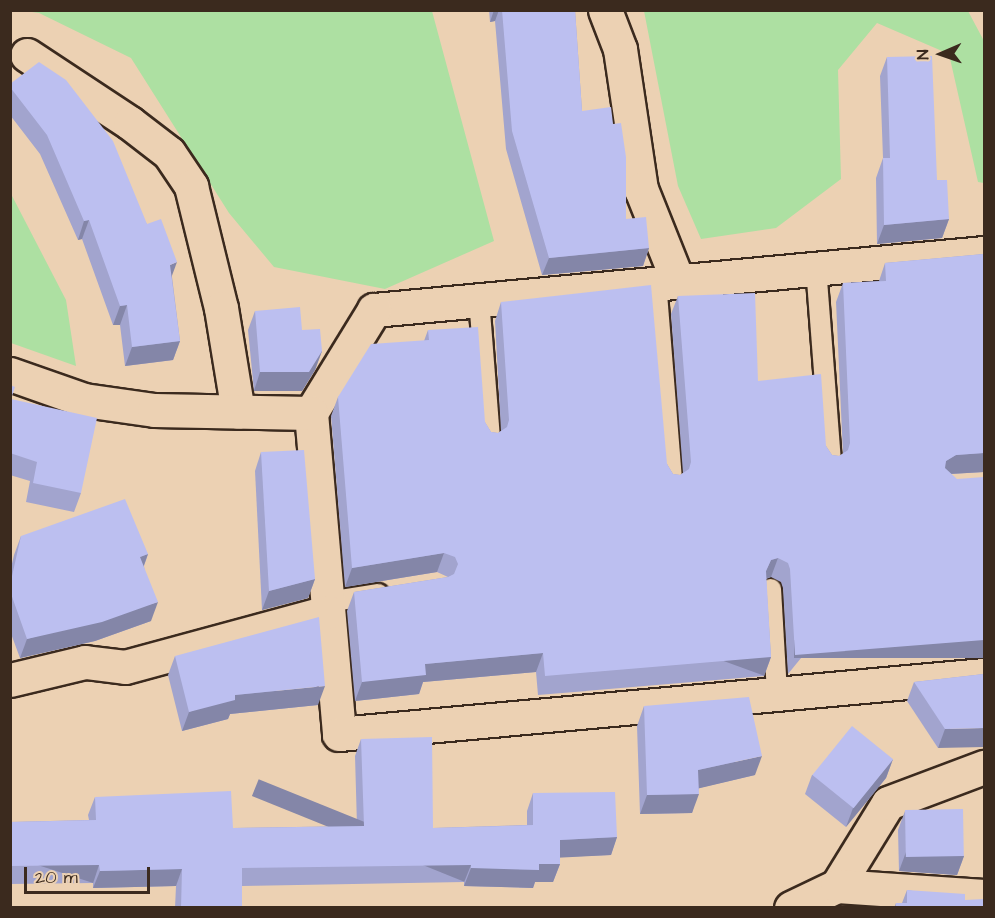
<!DOCTYPE html>
<html>
<head>
<meta charset="utf-8">
<style>
  body { margin:0 }
  #map { position:relative; width:995px; height:918px; overflow:hidden; background:#ecd1b3; font-family:"Architects Daughter",sans-serif }
  div>[style] { position:absolute }
  [style*='--x'] { left:calc(var(--x)*1px); top:calc(var(--y)*1px); width:calc(var(--w)*1px); rotate:calc(var(--a)*1deg) }
  .green>* { inset:0; background:#ade0a2 }
  .roads { filter:drop-shadow(2px 0 #3b2a1e) drop-shadow(-2px 0 #3b2a1e) drop-shadow(0 2px #3b2a1e) drop-shadow(0 -2px #3b2a1e) }
  .lane>* { height:20px; margin:-10px; padding:0 10px; transform-origin:10px; border-radius:10px; background:#ecd1b3 }
  .street>* { height:33px; margin:-16.5px; padding:0 16.5px; transform-origin:16.5px; border-radius:16.5px; background:#ecd1b3 }
  .wall>* { inset:0; background:#a2a4ce }
  .shaded-wall>* { inset:0; background:#8486a8; transform-origin:0 0 }
  .building>* { inset:0; background:#bcbff0; transform-origin:0 0 }
  span { translate:-50% -50%; white-space:nowrap; text-align:center; line-height:1.15; -webkit-text-stroke:6px #ecd1b3; paint-order:stroke }
  .frame { position:absolute; inset:0; border:12px solid #3b2a1e; pointer-events:none }
  .north { position:absolute; left:911px; top:24px; width:60px; height:60px; -webkit-text-stroke:4px #ecd1b3; paint-order:stroke; rotate:268deg; font-size:16px; font-weight:700; line-height:24px; text-align:center; color:#3b2a1e }
  .north::after { content:''; display:block; margin:auto; width:21px; height:27px; background:#3b2a1e; clip-path:polygon(50% 0,100% 100%,50% 72%,0 100%) }
  .scale { position:absolute; left:24px; top:867px; width:126px; height:27px; box-sizing:border-box; border:3px solid #3b2a1e; border-top:0; padding-left:8px; font-size:18px; line-height:21px; white-space:nowrap; color:#3b2a1e; -webkit-text-stroke:4px #ecd1b3; paint-order:stroke }
</style>
</head>
<body>
<div id="map">
  <div class="green">
    <div style="clip-path:polygon(25px 11px,432px 11px,494px 241px,385px 289px,274px 267px,229px 213px,131px 58px,39px 13px)"></div>
    <div style="clip-path:polygon(644px 11px,968px 11px,984px 41px,984px 183px,978px 182px,949px 54px,877px 23px,838px 70px,841px 179px,776px 228px,701px 239px,678px 186px)"></div>
    <div style="clip-path:polygon(10px 192px,66px 300px,76px 366px,11px 343px)"></div>
  </div>
  <div class="roads">
    <div class="lane">
      <div style="--x:816;--y:267;--w:197;--a:85.6"></div>
      <div style="--x:656;--y:281;--w:202;--a:85.4"></div>
      <div style="--x:479;--y:299;--w:141;--a:85.5"></div>
      <div style="--x:771;--y:589;--w:105;--a:86.7"></div>
      <div style="--x:327;--y:602;--w:52;--a:-8.9"></div>
    </div>
    <div class="street">
      <div style="--x:605;--y:10;--w:42;--a:69"></div>
      <div style="--x:620;--y:49;--w:142;--a:81.5"></div>
      <div style="--x:641;--y:189;--w:97;--a:68.2"></div>
      <div style="--x:27;--y:55;--w:123;--a:33.4"></div>
      <div style="--x:130;--y:123;--w:49;--a:37.6"></div>
      <div style="--x:169;--y:153;--w:40;--a:56"></div>
      <div style="--x:191;--y:186;--w:126;--a:76.2"></div>
      <div style="--x:221;--y:308;--w:105;--a:80.7"></div>
      <div style="--x:984;--y:253;--w:613;--a:174.66"></div>
      <div style="--x:374;--y:310;--w:121;--a:121.5"></div>
      <div style="--x:311;--y:413;--w:322;--a:85"></div>
      <div style="--x:339;--y:734;--w:648;--a:-5.23"></div>
      <div style="--x:10;--y:374;--w:78;--a:19.4"></div>
      <div style="--x:84;--y:400;--w:71;--a:8.1"></div>
      <div style="--x:154;--y:410;--w:157;--a:1.1"></div>
      <div style="--x:10;--y:680;--w:77;--a:-13.5"></div>
      <div style="--x:85;--y:662;--w:40;--a:7.1"></div>
      <div style="--x:125;--y:667;--w:210;--a:-15.2"></div>
      <div style="--x:837;--y:886;--w:97;--a:-58.4"></div>
      <div style="--x:888;--y:803;--w:103;--a:-20.6"></div>
      <div style="--x:791;--y:908;--w:51;--a:-25.6"></div>
      <div style="--x:837;--y:886;--w:147;--a:3.9"></div>
    </div>
  </div>
  <div class="wall">
    <div style="clip-path:polygon(489px 10px,575px 10px,582px 111px,626px 219px,649px 248px,643px 266px,542px 275px,506px 149px,495px 21px,490px 22px)"></div>
    <div style="clip-path:polygon(887px 57px,937px 180px,949px 219px,942px 238px,877px 244px,876px 178px,883px 158px,880px 76px)"></div>
    <div style="clip-path:polygon(10px 87px,147px 224px,172px 277px,180px 341px,173px 360px,125px 366px,120px 325px,113px 325px,82px 239px,78px 240px,40px 154px,10px 115px)"></div>
    <div style="clip-path:polygon(984px 254px,984px 472px,951px 474px,788px 674px,783px 588px,781px 582px,771px 577px,766px 579px,771px 657px,764px 676px,538px 695px,536px 672px,423px 682px,419px 694px,355px 701px,347px 611px,354px 592px,448px 577px,437px 572px,345px 587px,331px 416px,338px 397px,424px 341px,428px 330px,491px 432px,498px 433px,501px 431px,495px 321px,501px 302px,667px 464px,673px 474px,680px 475px,683px 473px,671px 314px,678px 296px,758px 381px,826px 446px,832px 455px,839px 456px,843px 454px,836px 302px,843px 283px,879px 281px,885px 263px)"></div>
    <div style="clip-path:polygon(255px 311px,302px 330px,322px 351px,315px 370px,302px 391px,254px 391px,248px 330px)"></div>
    <div style="clip-path:polygon(10px 385px,11px 399px,81px 493px,74px 512px,26px 502px,30px 481px,10px 475px)"></div>
    <div style="clip-path:polygon(261px 452px,315px 579px,308px 598px,262px 610px,255px 471px)"></div>
    <div style="clip-path:polygon(21px 536px,148px 554px,144px 566px,151px 621px,95px 641px,20px 658px,10px 631px,10px 572px,14px 555px)"></div>
    <div style="clip-path:polygon(175px 656px,318px 705px,230px 714px,228px 719px,182px 731px,168px 675px)"></div>
    <div style="clip-path:polygon(984px 674px,938px 748px,907px 701px,914px 682px)"></div>
    <div style="clip-path:polygon(644px 706px,755px 775px,699px 788px,692px 813px,640px 814px,637px 726px)"></div>
    <div style="clip-path:polygon(361px 739px,433px 828px,527px 825px,527px 811px,533px 793px,617px 837px,611px 855px,560px 857px,560px 864px,553px 882px,535px 882px,533px 888px,464px 886px,464px 882px,242px 886px,242px 908px,175px 908px,176px 886px,93px 888px,93px 883px,10px 884px,10px 822px,89px 820px,88px 815px,95px 797px,233px 828px,357px 826px,355px 756px)"></div>
    <div style="clip-path:polygon(893px 759px,886px 778px,846px 827px,805px 794px,812px 775px)"></div>
    <div style="clip-path:polygon(905px 811px,964px 856px,957px 875px,899px 871px,898px 830px)"></div>
    <div style="clip-path:polygon(907px 890px,965px 900px,984px 908px,894px 908px,896px 903px,902px 903px)"></div>
  </div>
  <div class="shaded-wall">
    <div style="clip-path:polygon(494px 10px,499px 10px,495px 21px,490px 22px)"></div>
    <div style="clip-path:polygon(949px 219px,942px 238px,877px 244px,884px 225px)"></div>
    <div style="clip-path:polygon(89px 220px,82px 239px,78px 240px,84px 221px)"></div>
    <div style="clip-path:polygon(649px 248px,643px 266px,542px 275px,549px 258px)"></div>
    <div style="clip-path:polygon(177px 262px,170px 281px,170px 265px)"></div>
    <div style="clip-path:polygon(127px 305px,120px 325px,113px 325px,120px 306px)"></div>
    <div style="clip-path:polygon(180px 341px,173px 360px,125px 366px,132px 347px)"></div>
    <div style="clip-path:polygon(322px 351px,315px 370px,302px 391px,254px 391px,260px 372px)"></div>
    <div style="clip-path:polygon(984px 453px,984px 472px,949px 474px,940px 480px,946px 461px,956px 455px)"></div>
    <div style="clip-path:polygon(444px 553px,437px 572px,345px 587px,352px 568px)"></div>
    <div style="clip-path:polygon(148px 554px,141px 573px,140px 557px)"></div>
    <div style="clip-path:polygon(778px 558px,771px 577px,764px 579px,766px 571px,771px 560px)"></div>
    <div style="clip-path:polygon(315px 579px,308px 598px,262px 610px,269px 591px)"></div>
    <div style="clip-path:polygon(158px 602px,151px 621px,95px 641px,20px 658px,27px 639px)"></div>
    <div style="left:984px;top:640px;width:18px;height:190px;rotate:90deg"></div>
    <div style="clip-path:polygon(543px 653px,536px 672px,423px 682px,419px 694px,355px 701px,362px 682px,425px 664px)"></div>
    <div style="left:771px;top:657px;width:20px;height:227px;rotate:110deg"></div>
    <div style="clip-path:polygon(325px 686px,318px 705px,230px 714px,228px 719px,182px 731px,189px 712px,235px 695px)"></div>
    <div style="clip-path:polygon(984px 728px,984px 747px,938px 748px,945px 729px)"></div>
    <div style="clip-path:polygon(762px 756px,755px 775px,692px 790px,698px 770px)"></div>
    <div style="clip-path:polygon(893px 759px,886px 778px,846px 827px,853px 808px)"></div>
    <div style="clip-path:polygon(699px 794px,692px 813px,640px 814px,647px 795px)"></div>
    <div style="clip-path:polygon(617px 837px,611px 855px,553px 858px,560px 840px)"></div>
    <div style="clip-path:polygon(906px 852px,964px 856px,957px 875px,899px 871px)"></div>
    <div style="clip-path:polygon(539px 864px,560px 864px,553px 882px,535px 882px,533px 888px,464px 886px,471px 868px)"></div>
    <div style="left:99px;top:865px;width:19px;height:89px;rotate:108deg"></div>
    <div style="left:471px;top:865px;width:18px;height:229px;rotate:112deg"></div>
    <div style="clip-path:polygon(182px 869px,176px 886px,93px 888px,100px 871px)"></div>
  </div>
  <div class="building">
    <div style="clip-path:polygon(502px 10px,575px 10px,582px 111px,611px 107px,613px 124px,621px 123px,626px 157px,626px 219px,646px 217px,649px 248px,549px 258px,512px 131px)"></div>
    <div style="clip-path:polygon(932px 56px,937px 180px,947px 180px,949px 219px,884px 225px,883px 158px,890px 158px,887px 57px)"></div>
    <div style="clip-path:polygon(39px 62px,66px 80px,113px 141px,147px 224px,161px 219px,177px 262px,170px 265px,180px 341px,132px 347px,127px 305px,120px 306px,89px 220px,84px 221px,47px 135px,10px 87px,10px 84px)"></div>
    <div style="clip-path:polygon(984px 254px,984px 453px,956px 455px,946px 461px,945px 468px,957px 479px,984px 477px,984px 640px,795px 655px,790px 569px,788px 563px,778px 558px,771px 560px,766px 571px,771px 657px,545px 676px,543px 653px,425px 664px,426px 675px,362px 682px,354px 592px,448px 577px,454px 574px,458px 564px,455px 557px,444px 553px,352px 568px,338px 397px,371px 344px,429px 340px,428px 330px,478px 327px,485px 422px,491px 432px,498px 433px,507px 427px,509px 420px,501px 302px,651px 285px,667px 464px,673px 474px,680px 475px,689px 469px,691px 462px,678px 296px,755px 293px,758px 381px,821px 374px,826px 446px,832px 455px,839px 456px,848px 450px,850px 443px,843px 283px,886px 281px,885px 263px)"></div>
    <div style="clip-path:polygon(300px 307px,302px 330px,320px 329px,322px 351px,309px 372px,260px 372px,255px 311px)"></div>
    <div style="clip-path:polygon(10px 385px,15px 387px,11px 399px,97px 418px,81px 493px,33px 483px,37px 462px,10px 453px)"></div>
    <div style="clip-path:polygon(304px 450px,315px 579px,269px 591px,261px 452px)"></div>
    <div style="clip-path:polygon(125px 499px,148px 554px,140px 557px,158px 602px,102px 622px,27px 639px,10px 591px,10px 585px,21px 536px)"></div>
    <div style="clip-path:polygon(319px 617px,325px 686px,235px 695px,235px 700px,189px 712px,175px 656px)"></div>
    <div style="clip-path:polygon(984px 674px,984px 728px,945px 729px,914px 682px)"></div>
    <div style="clip-path:polygon(749px 697px,762px 756px,698px 770px,699px 794px,647px 795px,644px 706px)"></div>
    <div style="left:852px;top:726px;width:53px;height:63px;rotate:39deg"></div>
    <div style="clip-path:polygon(432px 737px,433px 828px,533px 825px,533px 793px,615px 792px,617px 837px,560px 840px,560px 864px,539px 864px,539px 870px,471px 868px,471px 865px,242px 868px,242px 908px,181px 908px,182px 869px,100px 871px,99px 865px,10px 866px,10px 822px,96px 820px,95px 797px,231px 791px,233px 828px,364px 826px,361px 739px)"></div>
    <div style="left:963px;top:809px;width:47px;height:58px;rotate:89deg"></div>
    <div style="clip-path:polygon(907px 890px,965px 894px,965px 900px,984px 899px,984px 908px,896px 908px,896px 903px,907px 903px)"></div>
  </div>
  <div class="frame"></div>
  <div class="north">N</div>
  <div class="scale">20 m</div>
</div>
</body>
</html>
